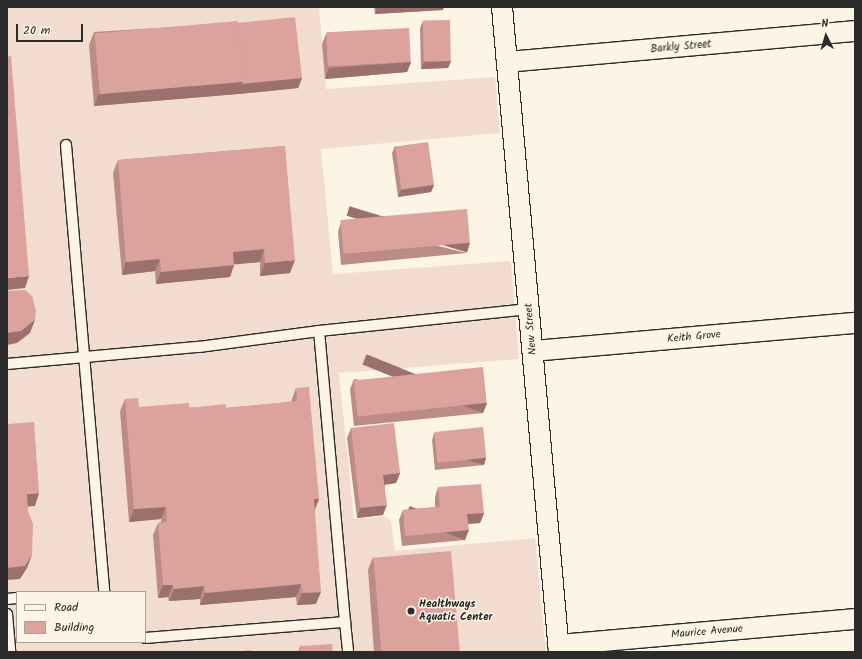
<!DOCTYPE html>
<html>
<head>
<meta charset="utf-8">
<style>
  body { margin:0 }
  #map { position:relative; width:862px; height:659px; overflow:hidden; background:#fcf5e5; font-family:Kalam,sans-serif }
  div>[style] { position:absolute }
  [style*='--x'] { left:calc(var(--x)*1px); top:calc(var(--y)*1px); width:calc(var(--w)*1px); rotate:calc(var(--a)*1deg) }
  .built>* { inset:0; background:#f2dccf }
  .roads { filter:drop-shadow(1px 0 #2b2b2b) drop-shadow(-1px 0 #2b2b2b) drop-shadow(0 1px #2b2b2b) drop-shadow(0 -1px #2b2b2b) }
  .lane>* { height:10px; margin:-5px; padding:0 5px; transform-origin:5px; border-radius:5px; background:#fcf5e5 }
  .street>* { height:20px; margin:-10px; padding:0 10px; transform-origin:10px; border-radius:10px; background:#fcf5e5 }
  .wall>* { inset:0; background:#bd8b86 }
  .shaded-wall>* { inset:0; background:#9a716d; transform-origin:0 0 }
  .building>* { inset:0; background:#dca29c; transform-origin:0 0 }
  .dots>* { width:11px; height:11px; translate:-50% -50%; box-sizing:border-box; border:2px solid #fcf5e5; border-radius:50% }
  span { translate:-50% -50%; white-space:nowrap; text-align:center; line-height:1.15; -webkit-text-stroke:3px #fcf5e5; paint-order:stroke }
  .street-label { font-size:11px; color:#2b2b2b }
  .poi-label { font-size:11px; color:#2b2b2b; font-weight:700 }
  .left { translate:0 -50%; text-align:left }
  .frame { position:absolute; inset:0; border:8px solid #2b2b2b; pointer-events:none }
  .legend { position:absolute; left:16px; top:591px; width:130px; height:52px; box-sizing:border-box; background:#fcf5e5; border:1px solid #a8a49b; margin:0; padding:5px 7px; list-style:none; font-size:12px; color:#2b2b2b }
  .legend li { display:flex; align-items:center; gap:8px; height:20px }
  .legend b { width:20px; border:1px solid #a8a49b }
  .north { position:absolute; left:806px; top:16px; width:40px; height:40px; -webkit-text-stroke:3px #fcf5e5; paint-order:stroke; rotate:355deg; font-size:11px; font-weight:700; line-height:16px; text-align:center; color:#2b2b2b }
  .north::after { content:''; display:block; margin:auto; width:14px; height:18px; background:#2b2b2b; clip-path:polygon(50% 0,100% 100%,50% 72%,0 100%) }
  .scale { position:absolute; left:16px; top:24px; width:67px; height:18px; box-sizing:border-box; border:2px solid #2b2b2b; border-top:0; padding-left:5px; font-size:12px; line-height:14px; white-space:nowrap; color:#2b2b2b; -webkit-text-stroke:3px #fcf5e5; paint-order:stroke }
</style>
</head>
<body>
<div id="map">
  <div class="built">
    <div style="clip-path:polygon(evenodd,7px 7px,319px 7px,326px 89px,495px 77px,500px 133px,321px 149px,333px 274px,511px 261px,519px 359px,339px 373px,354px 519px,385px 516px,391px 521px,395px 551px,535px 538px,546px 652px,7px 652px,7px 7px,17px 592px,145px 592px,145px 642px,17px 642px,17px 592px)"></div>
  </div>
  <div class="roads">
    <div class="lane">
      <div style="--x:66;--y:145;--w:449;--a:85.1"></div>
      <div style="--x:7;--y:364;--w:193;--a:-5.1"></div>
      <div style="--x:199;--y:347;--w:121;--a:-7.6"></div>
      <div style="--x:319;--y:331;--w:211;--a:-6"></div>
      <div style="--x:7;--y:599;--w:10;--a:-6"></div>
      <div style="--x:7;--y:614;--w:38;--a:85"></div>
      <div style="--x:345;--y:622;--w:30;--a:84"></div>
      <div style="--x:145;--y:638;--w:201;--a:-4.6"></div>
      <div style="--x:345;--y:622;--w:292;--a:-95.1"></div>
    </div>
    <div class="street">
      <div style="--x:502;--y:7;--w:648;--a:84.95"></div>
      <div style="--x:507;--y:62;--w:349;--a:-5.1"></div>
      <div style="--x:533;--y:351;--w:323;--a:-5"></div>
      <div style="--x:558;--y:645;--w:298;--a:-5"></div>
    </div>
  </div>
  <div class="wall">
    <div style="clip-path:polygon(374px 7px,444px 7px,443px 10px,375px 14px)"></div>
    <div style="clip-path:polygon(423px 21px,451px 61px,448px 68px,421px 69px,420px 28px)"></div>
    <div style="clip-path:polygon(238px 23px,302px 78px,298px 88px,238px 94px,94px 106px,89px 45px,94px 32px)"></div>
    <div style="clip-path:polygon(326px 34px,411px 62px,407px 72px,325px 79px,322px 44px)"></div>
    <div style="clip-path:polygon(285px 146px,290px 273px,260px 276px,260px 262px,234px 264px,230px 277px,165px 283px,156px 284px,155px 271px,122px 275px,113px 173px,118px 160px)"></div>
    <div style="clip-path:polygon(395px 146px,434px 185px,431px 192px,398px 197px,392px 153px)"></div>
    <div style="clip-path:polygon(341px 222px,467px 253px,341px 265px,338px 232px)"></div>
    <div style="clip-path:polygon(354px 379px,487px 403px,483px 413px,354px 426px,350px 389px)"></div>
    <div style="clip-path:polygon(296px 388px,319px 499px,314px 511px,316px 604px,297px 605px,296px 597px,200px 605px,200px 599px,169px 601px,168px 597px,158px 598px,153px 535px,158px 523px,161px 522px,161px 519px,129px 522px,120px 411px,125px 399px,139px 407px,226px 408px,291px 402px)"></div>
    <div style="clip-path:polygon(351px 428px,400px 473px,396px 483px,385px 485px,383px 515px,357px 518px,347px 438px)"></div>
    <div style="clip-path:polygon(434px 433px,486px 458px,484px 465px,435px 470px,432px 440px)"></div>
    <div style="clip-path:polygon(438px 487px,484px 513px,480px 523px,468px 524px,465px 540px,402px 546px,399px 520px,403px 510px,435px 507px,435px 497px)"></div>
    <div style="clip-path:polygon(373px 557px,460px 652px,374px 652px,368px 570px)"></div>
    <div style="clip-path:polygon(300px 646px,333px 652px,298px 652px)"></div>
  </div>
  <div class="shaded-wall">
    <div style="clip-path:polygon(377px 7px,444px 7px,443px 10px,375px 14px)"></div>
    <div style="clip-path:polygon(451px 61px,448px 68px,421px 69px,424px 62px)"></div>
    <div style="clip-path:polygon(411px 62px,407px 72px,325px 79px,329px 68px)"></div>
    <div style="clip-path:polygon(302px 78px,298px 88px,238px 94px,94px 106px,99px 93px,243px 82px)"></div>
    <div style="clip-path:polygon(434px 185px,431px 192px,398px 197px,401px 190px)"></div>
    <div style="left:470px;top:243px;width:10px;height:126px;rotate:107deg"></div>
    <div style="clip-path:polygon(264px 249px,260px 262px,228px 265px,233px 252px)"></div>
    <div style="clip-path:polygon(160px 259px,155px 271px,122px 275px,126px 262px)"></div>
    <div style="clip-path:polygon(295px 260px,290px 273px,260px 276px,265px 263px)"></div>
    <div style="clip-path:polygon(234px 265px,230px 277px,156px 284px,161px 272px)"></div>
    <div style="clip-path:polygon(29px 276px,25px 288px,7px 290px,7px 278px)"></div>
    <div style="clip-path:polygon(35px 320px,30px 333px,17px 343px,7px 345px,7px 333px)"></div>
    <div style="left:487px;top:403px;width:11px;height:130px;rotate:112deg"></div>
    <div style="left:486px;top:458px;width:7px;height:48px;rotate:106deg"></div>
    <div style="clip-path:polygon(400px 473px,396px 483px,380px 485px,383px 475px)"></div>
    <div style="clip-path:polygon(39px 493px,35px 506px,22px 507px,27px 494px)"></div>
    <div style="clip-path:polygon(314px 499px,319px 499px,314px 512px)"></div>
    <div style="clip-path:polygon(387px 505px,383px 515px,357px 518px,360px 508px)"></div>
    <div style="clip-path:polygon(166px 507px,161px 519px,129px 522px,134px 509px)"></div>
    <div style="clip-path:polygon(484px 513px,480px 523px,464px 524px,467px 514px)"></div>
    <div style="left:469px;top:530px;width:11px;height:64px;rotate:112deg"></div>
    <div style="clip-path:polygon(32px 555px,27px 568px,20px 579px,7px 580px,7px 568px)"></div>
    <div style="clip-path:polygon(301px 584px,296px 597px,200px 605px,205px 593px)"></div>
    <div style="clip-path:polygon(163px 585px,173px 585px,168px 597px,158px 598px)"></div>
    <div style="clip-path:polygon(204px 586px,200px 599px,169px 601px,174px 589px)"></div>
    <div style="clip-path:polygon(321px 592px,316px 604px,297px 605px,302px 593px)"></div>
  </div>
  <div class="building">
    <div style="clip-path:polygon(295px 17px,302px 78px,242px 84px,243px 82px,238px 23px)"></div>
    <div style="left:450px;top:20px;width:41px;height:27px;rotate:89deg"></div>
    <div style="left:238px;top:21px;width:61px;height:144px;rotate:85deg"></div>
    <div style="left:409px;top:28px;width:34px;height:83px;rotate:87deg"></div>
    <div style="clip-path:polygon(11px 56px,29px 276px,7px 278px,7px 57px)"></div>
    <div style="left:428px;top:142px;width:43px;height:33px;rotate:82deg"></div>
    <div style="clip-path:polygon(285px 146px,295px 260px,265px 263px,264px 249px,233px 252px,234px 265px,170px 271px,161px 272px,160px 259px,126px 262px,118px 160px)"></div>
    <div style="left:467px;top:209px;width:34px;height:127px;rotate:85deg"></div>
    <div style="clip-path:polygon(25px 290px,32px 296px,36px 311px,35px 320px,21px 331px,7px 333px,7px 291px)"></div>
    <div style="left:483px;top:367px;width:36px;height:130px;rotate:84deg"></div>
    <div style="clip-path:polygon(309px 387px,319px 499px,314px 499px,321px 592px,302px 593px,301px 584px,205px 593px,204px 586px,174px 589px,173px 585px,163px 585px,158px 523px,167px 522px,166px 507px,134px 509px,125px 399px,138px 398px,139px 407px,189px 403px,189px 408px,226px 404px,226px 408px,297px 401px,296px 388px)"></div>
    <div style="clip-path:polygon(34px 422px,39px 493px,27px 494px,28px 511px,33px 524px,32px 555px,25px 566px,7px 568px,7px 424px)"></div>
    <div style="clip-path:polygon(394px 423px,400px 473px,383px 475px,387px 505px,360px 508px,351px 428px)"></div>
    <div style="left:483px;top:427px;width:31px;height:49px;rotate:84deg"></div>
    <div style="clip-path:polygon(481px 484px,484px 513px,467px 514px,469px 530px,405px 536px,403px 510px,440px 507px,438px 487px)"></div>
    <div style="left:451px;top:551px;width:101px;height:78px;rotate:85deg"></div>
    <div style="clip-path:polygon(332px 644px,333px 652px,300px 652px,300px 646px)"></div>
    <div style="clip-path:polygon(251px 650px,251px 652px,233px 652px)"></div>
  </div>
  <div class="dots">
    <div style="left:411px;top:611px;background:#2b2b2b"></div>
  </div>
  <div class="street-label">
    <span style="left:681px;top:47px;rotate:-5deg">Barkly Street</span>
    <span style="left:531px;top:329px;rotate:-95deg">New Street</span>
    <span style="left:694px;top:337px;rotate:-5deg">Keith Grove</span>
    <span style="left:707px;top:632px;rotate:-5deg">Maurice Avenue</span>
  </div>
  <div class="poi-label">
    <span class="left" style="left:419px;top:611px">Healthways<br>Aquatic Center</span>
  </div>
  <div class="frame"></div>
  <ul class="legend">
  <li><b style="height:5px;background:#fcf5e5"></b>Road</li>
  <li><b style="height:11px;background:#dca29c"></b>Building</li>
  </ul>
  <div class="north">N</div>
  <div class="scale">20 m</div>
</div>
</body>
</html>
